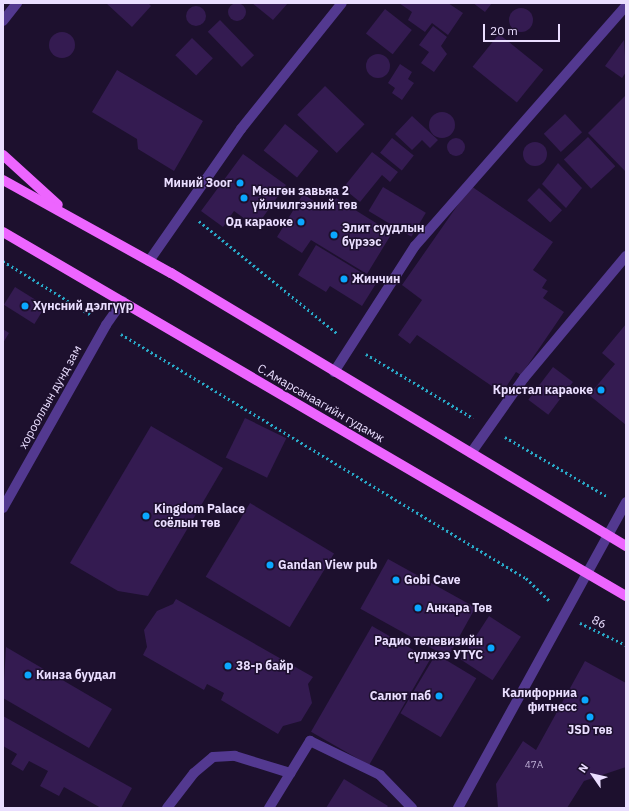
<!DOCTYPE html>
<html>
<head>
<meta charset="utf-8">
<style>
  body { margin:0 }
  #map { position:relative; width:629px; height:811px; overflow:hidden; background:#1d102e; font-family:"IBM Plex Sans",sans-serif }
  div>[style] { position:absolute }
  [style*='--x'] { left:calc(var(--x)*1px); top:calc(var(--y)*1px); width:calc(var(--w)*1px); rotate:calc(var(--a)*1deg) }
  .building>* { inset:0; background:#341b51; transform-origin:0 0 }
  .round { border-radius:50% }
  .path>* { height:2.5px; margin-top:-1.25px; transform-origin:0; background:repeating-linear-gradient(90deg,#29a8c7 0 2px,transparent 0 5px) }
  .minor>* { height:10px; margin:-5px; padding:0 5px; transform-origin:5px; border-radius:5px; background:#533990 }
  .major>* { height:10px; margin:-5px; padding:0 5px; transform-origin:5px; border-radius:5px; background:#ed65ff }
  .dots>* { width:11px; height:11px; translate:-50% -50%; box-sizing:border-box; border:2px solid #1d102e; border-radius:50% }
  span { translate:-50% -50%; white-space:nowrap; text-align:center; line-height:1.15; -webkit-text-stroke:3px #1d102e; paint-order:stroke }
  .number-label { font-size:10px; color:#bcadd4 }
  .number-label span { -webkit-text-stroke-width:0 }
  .poi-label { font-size:12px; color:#eadeff; font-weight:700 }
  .right { translate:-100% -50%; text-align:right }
  .left { translate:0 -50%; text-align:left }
  .street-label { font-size:12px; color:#eadeff }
  .frame { position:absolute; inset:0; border:4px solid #eadeff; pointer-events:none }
  .north { position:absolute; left:573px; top:755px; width:40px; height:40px; -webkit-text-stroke:3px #1d102e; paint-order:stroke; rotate:304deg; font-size:11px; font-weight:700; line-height:16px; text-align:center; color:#eadeff }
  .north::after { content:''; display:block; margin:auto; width:14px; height:18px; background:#eadeff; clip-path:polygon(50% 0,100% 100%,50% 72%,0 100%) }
  .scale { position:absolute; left:483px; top:24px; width:77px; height:18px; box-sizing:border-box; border:2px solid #eadeff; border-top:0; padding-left:5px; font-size:12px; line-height:14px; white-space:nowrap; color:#eadeff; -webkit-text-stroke:3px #1d102e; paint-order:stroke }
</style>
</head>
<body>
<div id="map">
  <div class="building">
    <div class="round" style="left:228px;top:3px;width:18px;height:18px"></div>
    <div style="clip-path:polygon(106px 3px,148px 3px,151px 6px,132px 27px)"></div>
    <div style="clip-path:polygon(252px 3px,288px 3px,273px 20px)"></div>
    <div style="clip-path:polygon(399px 3px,448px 3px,463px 13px,448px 35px,432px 23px,425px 32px,408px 20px,412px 12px)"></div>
    <div style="clip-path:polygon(473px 3px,492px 3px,485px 12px)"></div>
    <div class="round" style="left:186px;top:6px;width:20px;height:20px"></div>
    <div class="round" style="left:509px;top:8px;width:24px;height:24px"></div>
    <div style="left:385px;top:9px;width:34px;height:31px;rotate:38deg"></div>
    <div style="left:220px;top:20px;width:49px;height:17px;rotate:46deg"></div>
    <div style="clip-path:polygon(433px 26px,447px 37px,441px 46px,447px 54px,434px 72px,421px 63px,429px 52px,419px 45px)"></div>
    <div class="round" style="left:49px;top:32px;width:26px;height:26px"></div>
    <div style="left:499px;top:34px;width:57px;height:42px;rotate:39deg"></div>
    <div style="left:192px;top:38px;width:29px;height:24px;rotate:44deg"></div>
    <div style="clip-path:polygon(624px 40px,626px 72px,622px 78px,605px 66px)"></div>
    <div class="round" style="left:366px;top:54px;width:24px;height:24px"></div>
    <div style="clip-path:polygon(400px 64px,412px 72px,408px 79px,414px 83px,402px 100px,392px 93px,395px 88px,388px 83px)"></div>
    <div style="clip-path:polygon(117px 70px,203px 121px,174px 171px,138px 149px,137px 139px,92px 112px)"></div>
    <div style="left:325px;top:86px;width:55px;height:40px;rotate:44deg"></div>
    <div style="clip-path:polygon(626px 95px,626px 172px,588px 133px)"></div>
    <div class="round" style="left:429px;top:112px;width:26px;height:26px"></div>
    <div style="left:565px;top:114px;width:25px;height:29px;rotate:47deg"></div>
    <div style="clip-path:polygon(412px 116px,438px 140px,430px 148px,422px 140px,412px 150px,395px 134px)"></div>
    <div style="left:285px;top:124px;width:43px;height:34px;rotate:39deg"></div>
    <div style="left:588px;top:137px;width:40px;height:33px;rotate:47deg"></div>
    <div style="left:392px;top:138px;width:28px;height:19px;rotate:39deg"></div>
    <div class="round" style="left:447px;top:138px;width:18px;height:18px"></div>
    <div class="round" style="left:523px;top:142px;width:24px;height:24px"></div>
    <div style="clip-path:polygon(372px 152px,398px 172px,390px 182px,382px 175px,360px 202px,343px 188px)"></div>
    <div style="clip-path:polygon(243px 154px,286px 185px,256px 227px,234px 211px,223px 227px,201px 211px)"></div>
    <div style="clip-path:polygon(558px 163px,582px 188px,566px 208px,542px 184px)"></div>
    <div style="clip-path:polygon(471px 186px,553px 242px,533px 270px,547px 280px,542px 288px,548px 291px,543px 298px,564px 312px,521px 375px,516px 372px,502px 393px,417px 335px,410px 344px,398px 335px,422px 300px,402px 285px)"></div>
    <div style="left:383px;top:187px;width:50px;height:28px;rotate:31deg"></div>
    <div style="left:539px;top:188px;width:32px;height:17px;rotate:44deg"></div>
    <div style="clip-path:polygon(303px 194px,328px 210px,336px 198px,392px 233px,367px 274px,311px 240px,302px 253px,277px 237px)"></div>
    <div style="clip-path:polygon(316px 245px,377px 282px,362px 306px,330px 286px,326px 292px,298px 275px)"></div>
    <div style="left:15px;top:287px;width:36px;height:21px;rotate:32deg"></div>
    <div style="clip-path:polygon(626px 324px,626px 425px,589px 395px,615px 364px,602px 353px)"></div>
    <div style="clip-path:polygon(3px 329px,9px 333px,3px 343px)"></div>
    <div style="left:553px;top:367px;width:25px;height:41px;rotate:37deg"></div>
    <div style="left:245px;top:418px;width:46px;height:44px;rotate:26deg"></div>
    <div style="clip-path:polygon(151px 426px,223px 468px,148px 596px,118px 591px,70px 563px)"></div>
    <div style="left:250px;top:503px;width:98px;height:86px;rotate:31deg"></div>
    <div style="left:388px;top:559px;width:100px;height:57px;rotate:29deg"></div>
    <div style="clip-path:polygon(176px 599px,313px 677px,308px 684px,312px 703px,301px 721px,283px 726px,278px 734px,221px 700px,224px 693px,207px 684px,204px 690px,143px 655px,147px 647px,144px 630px,157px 611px,173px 604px)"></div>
    <div style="left:489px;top:616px;width:38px;height:52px;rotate:33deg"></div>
    <div style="left:372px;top:626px;width:67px;height:122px;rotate:30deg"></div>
    <div style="clip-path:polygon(6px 647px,112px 709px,89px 748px,3px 698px)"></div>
    <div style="left:436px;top:654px;width:47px;height:69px;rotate:31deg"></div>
    <div style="clip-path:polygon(585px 661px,626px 683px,626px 767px,584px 781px,567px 808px,498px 808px,496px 784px,523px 741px,536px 750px)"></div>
    <div style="clip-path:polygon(3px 716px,132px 788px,121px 808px,101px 808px,64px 787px,59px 796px,40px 786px,48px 771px,29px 761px,23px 771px,11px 764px,17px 754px,3px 746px)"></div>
    <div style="clip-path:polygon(344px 779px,388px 806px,386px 808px,326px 808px)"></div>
  </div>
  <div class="path">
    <div style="--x:199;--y:221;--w:179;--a:39.1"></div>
    <div style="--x:3;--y:261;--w:103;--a:31.5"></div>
    <div style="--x:121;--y:334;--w:473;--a:31.1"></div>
    <div style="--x:526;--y:578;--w:33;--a:44"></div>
    <div style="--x:366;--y:354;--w:125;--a:30.9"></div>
    <div style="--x:505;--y:437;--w:119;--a:30.2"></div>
    <div style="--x:580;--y:623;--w:51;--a:25.6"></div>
  </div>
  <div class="minor">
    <div style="--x:3;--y:21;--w:23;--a:-52"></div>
    <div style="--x:149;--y:261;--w:161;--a:-55.1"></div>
    <div style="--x:241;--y:129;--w:161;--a:-51.3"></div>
    <div style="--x:334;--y:372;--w:150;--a:-57.3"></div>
    <div style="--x:415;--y:246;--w:320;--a:-48.7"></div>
    <div style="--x:471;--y:453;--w:92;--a:-54.8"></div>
    <div style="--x:524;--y:378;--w:159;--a:-50.1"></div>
    <div style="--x:3;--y:508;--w:210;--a:-60.6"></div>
    <div style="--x:106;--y:325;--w:29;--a:-55"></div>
    <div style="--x:167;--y:808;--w:44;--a:-52.4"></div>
    <div style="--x:194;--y:773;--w:25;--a:-40"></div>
    <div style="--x:213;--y:757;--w:22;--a:-3"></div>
    <div style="--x:235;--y:756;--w:58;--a:17.2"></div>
    <div style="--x:269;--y:808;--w:79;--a:-58.5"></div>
    <div style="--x:310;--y:741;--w:78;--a:25.9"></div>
    <div style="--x:380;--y:775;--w:46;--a:45.9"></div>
    <div style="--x:458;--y:808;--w:349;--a:-61.2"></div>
  </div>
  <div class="major">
    <div style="--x:3;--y:155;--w:74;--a:42.3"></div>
    <div style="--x:3;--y:180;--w:192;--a:29"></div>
    <div style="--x:171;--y:273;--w:531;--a:30.96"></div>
    <div style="--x:3;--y:232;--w:722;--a:30.3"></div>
  </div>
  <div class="dots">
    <div style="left:240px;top:183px;background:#0aa7ff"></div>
    <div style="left:244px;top:198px;background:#0aa7ff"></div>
    <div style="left:301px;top:222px;background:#0aa7ff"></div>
    <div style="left:334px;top:235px;background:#0aa7ff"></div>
    <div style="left:344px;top:279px;background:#0aa7ff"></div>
    <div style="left:25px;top:306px;background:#0aa7ff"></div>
    <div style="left:601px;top:390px;background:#0aa7ff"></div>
    <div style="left:146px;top:516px;background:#0aa7ff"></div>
    <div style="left:270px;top:565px;background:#0aa7ff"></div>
    <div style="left:396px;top:580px;background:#0aa7ff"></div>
    <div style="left:418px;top:608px;background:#0aa7ff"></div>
    <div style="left:491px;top:648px;background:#0aa7ff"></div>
    <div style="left:228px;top:666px;background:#0aa7ff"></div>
    <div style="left:28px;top:675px;background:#0aa7ff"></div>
    <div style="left:439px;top:696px;background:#0aa7ff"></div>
    <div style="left:585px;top:700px;background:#0aa7ff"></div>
    <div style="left:590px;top:717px;background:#0aa7ff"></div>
  </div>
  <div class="number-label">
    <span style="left:534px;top:765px">47А</span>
  </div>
  <div class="poi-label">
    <span class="right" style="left:232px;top:183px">Миний Зоог</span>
    <span class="left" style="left:252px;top:198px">Мөнгөн завьяа 2<br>үйлчилгээний төв</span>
    <span class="right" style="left:293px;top:222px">Од караоке</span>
    <span class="left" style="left:342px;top:235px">Элит суудлын<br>бүрээс</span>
    <span class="left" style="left:352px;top:279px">Жинчин</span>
    <span class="left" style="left:33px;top:306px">Хүнсний дэлгүүр</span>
    <span class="right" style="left:593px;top:390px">Кристал караоке</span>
    <span class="left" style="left:154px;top:516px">Kingdom Palace<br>соёлын төв</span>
    <span class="left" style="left:278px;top:565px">Gandan View pub</span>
    <span class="left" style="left:404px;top:580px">Gobi Cave</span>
    <span class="left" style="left:426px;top:608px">Анкара Төв</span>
    <span class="right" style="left:483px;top:648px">Радио телевизийн<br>сүлжээ УТҮС</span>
    <span class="left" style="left:236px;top:666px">38-р байр</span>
    <span class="left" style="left:36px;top:675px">Кинза буудал</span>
    <span class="right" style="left:577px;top:700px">Калифорниа<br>фитнесс</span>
    <span class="right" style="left:431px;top:696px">Салют паб</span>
    <span style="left:590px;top:730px">JSD төв</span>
  </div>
  <div class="street-label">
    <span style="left:50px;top:397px;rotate:-61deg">хорооллын дунд зам</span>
    <span style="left:321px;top:403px;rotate:30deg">С.Амарсанаагийн гудамж</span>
    <span style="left:599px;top:622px;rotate:26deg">86</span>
  </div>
  <div class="frame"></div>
  <div class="north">N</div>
  <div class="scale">20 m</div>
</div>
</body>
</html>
